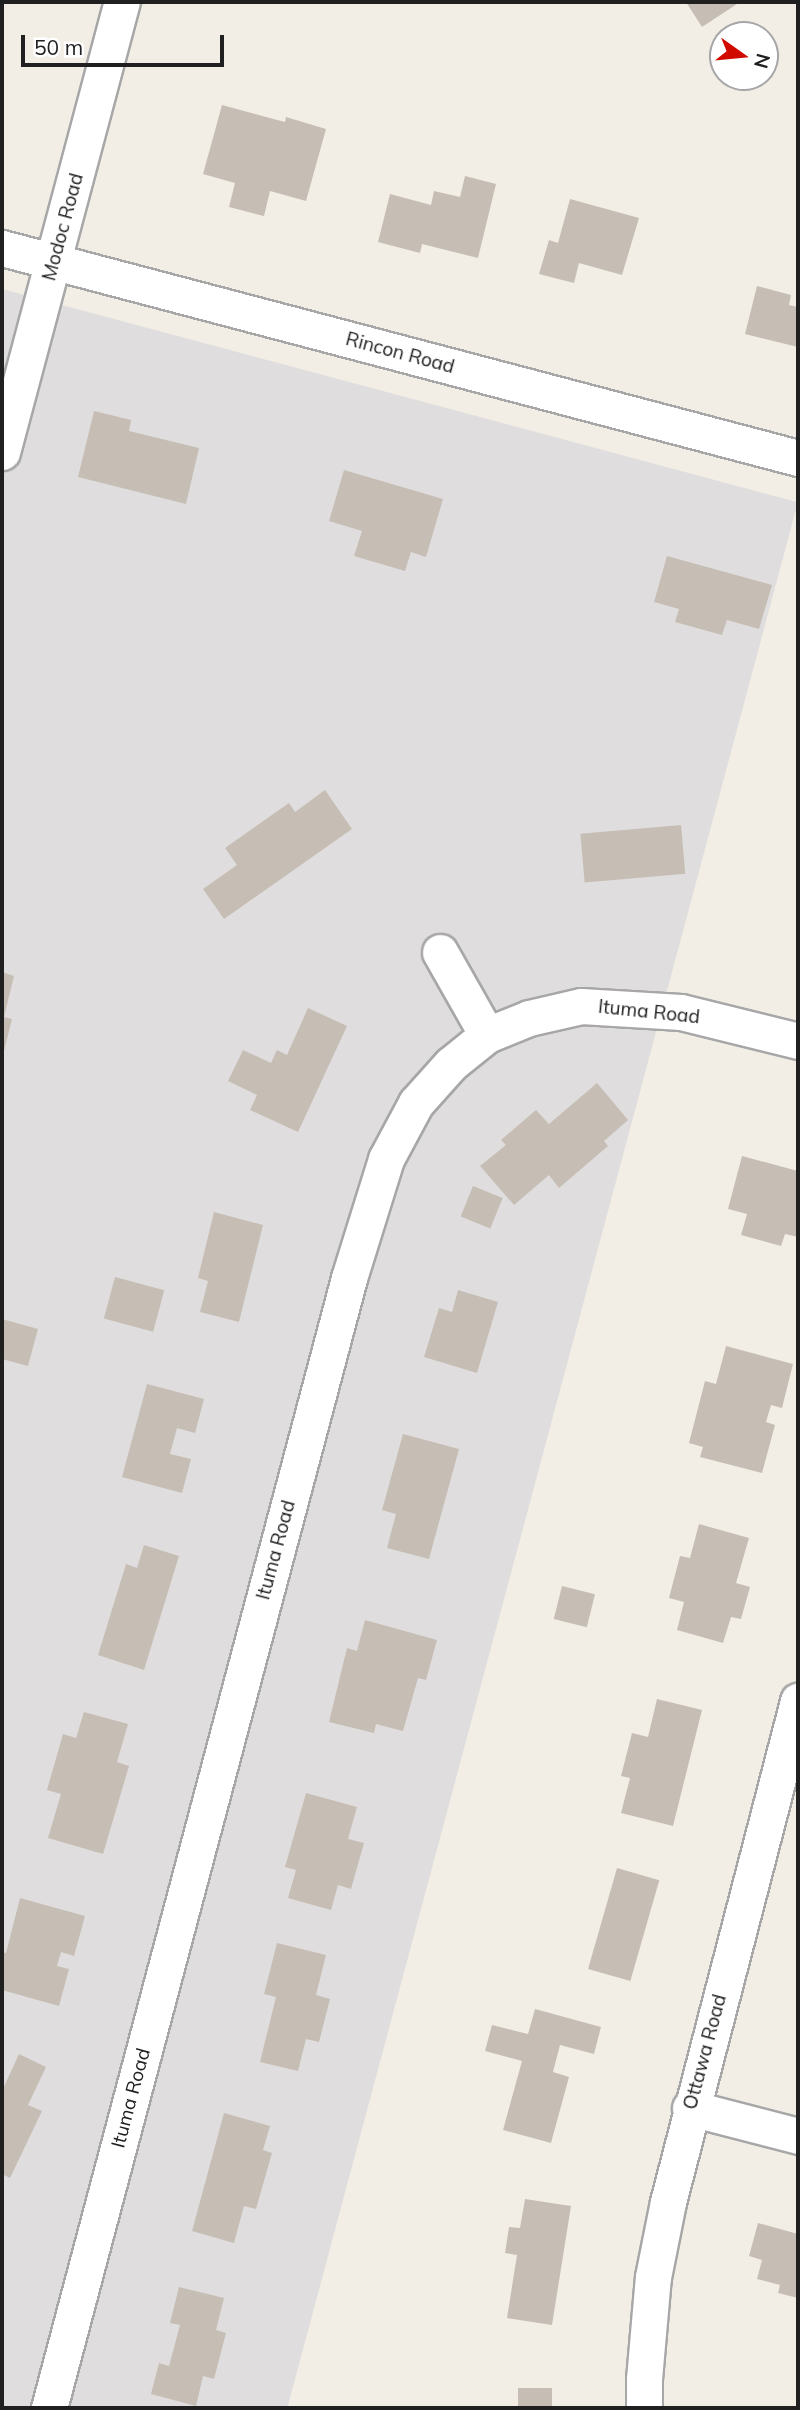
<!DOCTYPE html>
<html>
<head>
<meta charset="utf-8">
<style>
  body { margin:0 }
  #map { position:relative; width:800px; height:2410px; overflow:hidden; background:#f2eee6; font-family:Mulish,sans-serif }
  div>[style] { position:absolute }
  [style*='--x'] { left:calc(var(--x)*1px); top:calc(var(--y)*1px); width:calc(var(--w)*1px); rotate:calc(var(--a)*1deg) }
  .residential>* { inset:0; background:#dfdddd; transform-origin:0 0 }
  .building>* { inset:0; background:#c6beb5; transform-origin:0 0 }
  .roads { filter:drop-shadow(2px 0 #a7a7a7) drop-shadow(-2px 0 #a7a7a7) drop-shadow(0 2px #a7a7a7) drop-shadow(0 -2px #a7a7a7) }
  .minor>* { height:35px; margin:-17.5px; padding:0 17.5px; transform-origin:17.5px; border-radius:17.5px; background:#fff }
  span { translate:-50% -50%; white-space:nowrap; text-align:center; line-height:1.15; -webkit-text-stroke:5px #fff; paint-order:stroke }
  .street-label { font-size:19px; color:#202020 }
  .frame { position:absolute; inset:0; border:4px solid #202020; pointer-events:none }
  .north { position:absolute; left:709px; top:21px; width:70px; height:70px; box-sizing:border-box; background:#fff; border:2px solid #a6a6a6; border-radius:50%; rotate:105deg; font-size:19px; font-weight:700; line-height:28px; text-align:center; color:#202020 }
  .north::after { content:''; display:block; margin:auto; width:24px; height:32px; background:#d10a00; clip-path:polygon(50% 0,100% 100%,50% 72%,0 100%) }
  .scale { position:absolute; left:21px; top:35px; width:203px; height:32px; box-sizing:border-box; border:4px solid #202020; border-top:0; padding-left:9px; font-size:21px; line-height:24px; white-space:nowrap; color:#202020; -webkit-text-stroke:5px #fff; paint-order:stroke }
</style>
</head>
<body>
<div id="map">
  <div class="residential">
    <div style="left:2px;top:289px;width:824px;height:2119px;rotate:15deg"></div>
  </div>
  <div class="building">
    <div style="clip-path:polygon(686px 2px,740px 2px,702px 27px)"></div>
    <div style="clip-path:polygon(222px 105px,285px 122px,286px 117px,326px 129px,306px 201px,270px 191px,264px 216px,229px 207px,235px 183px,203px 174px)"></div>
    <div style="clip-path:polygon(465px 176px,496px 184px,478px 258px,422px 244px,420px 253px,378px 242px,390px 194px,431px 205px,434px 191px,460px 197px)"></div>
    <div style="clip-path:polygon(570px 199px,639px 218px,622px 275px,579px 263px,574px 283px,539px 274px,549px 240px,558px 243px)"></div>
    <div style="clip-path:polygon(757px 286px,791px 295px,789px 305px,798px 307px,798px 347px,745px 334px)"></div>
    <div style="clip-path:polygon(94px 411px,131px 420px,129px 431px,199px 448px,186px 504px,78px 477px)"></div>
    <div style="clip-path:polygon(344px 470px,443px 499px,426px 557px,411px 552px,405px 571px,354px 556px,362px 531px,329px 521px)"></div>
    <div style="clip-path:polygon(667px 556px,772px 585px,759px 629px,727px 620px,722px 635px,675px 622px,679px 609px,654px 602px)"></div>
    <div style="clip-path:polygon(325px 790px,352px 829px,224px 919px,203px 889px,237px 865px,225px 848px,289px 803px,295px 812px)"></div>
    <div style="left:681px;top:825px;width:49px;height:101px;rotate:85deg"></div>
    <div style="clip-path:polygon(2px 972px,14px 976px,4px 1017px,12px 1019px,3px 1055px)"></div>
    <div style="clip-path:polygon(308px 1008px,347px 1026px,298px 1132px,250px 1110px,257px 1095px,228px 1081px,243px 1050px,271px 1063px,277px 1050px,287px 1055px)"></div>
    <div style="clip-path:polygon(597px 1083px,628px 1120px,604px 1141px,608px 1146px,559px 1188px,549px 1175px,514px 1205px,480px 1166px,506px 1145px,501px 1140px,536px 1110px,549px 1124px)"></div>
    <div style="clip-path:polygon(742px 1156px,798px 1171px,798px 1237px,785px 1234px,781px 1246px,741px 1235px,747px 1214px,728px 1209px)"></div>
    <div style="left:473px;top:1186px;width:32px;height:33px;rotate:22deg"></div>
    <div style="clip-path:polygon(214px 1212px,263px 1225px,239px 1322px,200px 1312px,208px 1281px,198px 1278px)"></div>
    <div style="left:115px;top:1277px;width:51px;height:43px;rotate:15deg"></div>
    <div style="clip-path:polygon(458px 1290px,498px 1302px,477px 1373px,424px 1357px,439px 1308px,452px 1312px)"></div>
    <div style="clip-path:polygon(2px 1319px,38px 1329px,28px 1366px,2px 1359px)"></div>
    <div style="clip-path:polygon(726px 1346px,793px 1364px,782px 1408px,771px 1405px,766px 1422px,775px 1425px,762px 1473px,700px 1457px,703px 1447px,689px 1443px,705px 1381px,716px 1384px)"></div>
    <div style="clip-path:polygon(147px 1384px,204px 1399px,195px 1433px,177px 1428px,170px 1454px,191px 1459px,182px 1493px,122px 1477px)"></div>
    <div style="clip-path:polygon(403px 1434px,459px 1449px,429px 1559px,387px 1548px,396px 1514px,382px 1510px)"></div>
    <div style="clip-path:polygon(699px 1524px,749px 1538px,736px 1583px,750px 1587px,741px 1619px,731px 1617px,723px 1643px,677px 1630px,684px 1602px,669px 1598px,680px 1556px,690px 1558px)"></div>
    <div style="clip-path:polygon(144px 1545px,179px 1556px,144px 1670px,98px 1655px,126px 1564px,137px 1568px)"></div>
    <div style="left:562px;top:1586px;width:34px;height:34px;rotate:14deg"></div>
    <div style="clip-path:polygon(365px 1620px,437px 1640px,426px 1680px,418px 1678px,403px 1731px,376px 1724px,374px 1733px,329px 1722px,347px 1648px,357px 1651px)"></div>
    <div style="clip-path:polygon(657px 1699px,702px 1710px,673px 1826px,621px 1813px,630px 1778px,621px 1776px,632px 1733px,648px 1737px)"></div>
    <div style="clip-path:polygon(84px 1712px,128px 1724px,117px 1762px,129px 1766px,103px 1854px,48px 1838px,61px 1794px,47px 1790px,63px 1734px,76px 1738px)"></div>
    <div style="clip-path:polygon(306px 1793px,357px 1807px,348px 1839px,364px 1843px,351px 1889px,338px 1885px,331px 1910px,288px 1898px,296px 1870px,285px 1867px)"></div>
    <div style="left:617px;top:1868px;width:44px;height:105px;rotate:16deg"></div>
    <div style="clip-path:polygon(20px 1898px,85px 1916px,74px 1956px,61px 1952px,57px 1966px,69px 1969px,59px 2006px,2px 1990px,2px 1952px,6px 1953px)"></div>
    <div style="clip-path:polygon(277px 1943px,326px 1955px,316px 1995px,330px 1999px,319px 2042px,306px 2039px,298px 2071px,260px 2062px,276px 1997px,264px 1994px)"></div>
    <div style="clip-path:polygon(535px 2009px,601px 2027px,594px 2054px,560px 2045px,553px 2072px,569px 2077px,551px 2143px,503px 2130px,522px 2061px,485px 2051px,492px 2025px,528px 2034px)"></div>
    <div style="clip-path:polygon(19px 2054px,46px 2067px,28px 2105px,42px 2111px,10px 2178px,2px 2174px,2px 2091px)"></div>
    <div style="clip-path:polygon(224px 2113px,270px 2126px,263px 2150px,272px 2153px,256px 2209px,244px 2206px,234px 2243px,192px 2231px)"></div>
    <div style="clip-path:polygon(525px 2199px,571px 2206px,552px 2325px,507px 2318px,517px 2255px,505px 2253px,509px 2227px,520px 2228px)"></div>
    <div style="clip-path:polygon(758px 2223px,798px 2234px,798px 2298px,778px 2293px,780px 2285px,757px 2279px,762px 2260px,749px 2256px)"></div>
    <div style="clip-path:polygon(179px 2287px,224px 2298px,216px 2330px,226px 2333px,214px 2379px,203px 2376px,196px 2406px,151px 2394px,159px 2363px,169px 2366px,180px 2325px,170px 2323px)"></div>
    <div style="left:518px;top:2388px;width:34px;height:20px"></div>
  </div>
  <div class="roads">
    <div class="minor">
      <div style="--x:2;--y:248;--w:823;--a:14.78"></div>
      <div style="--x:2;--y:452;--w:466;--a:-75.1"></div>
      <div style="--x:440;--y:952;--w:95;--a:60.5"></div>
      <div style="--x:690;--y:2108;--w:112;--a:14.5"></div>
      <div style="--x:49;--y:2408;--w:1169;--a:-75.13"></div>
      <div style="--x:349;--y:1278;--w:125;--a:-72.7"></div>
      <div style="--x:386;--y:1159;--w:64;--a:-61.8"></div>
      <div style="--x:416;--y:1103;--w:52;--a:-48.1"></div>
      <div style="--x:451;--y:1064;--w:46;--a:-38.9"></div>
      <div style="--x:487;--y:1035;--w:45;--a:-22"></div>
      <div style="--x:529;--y:1018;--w:53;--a:-13"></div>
      <div style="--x:581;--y:1006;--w:100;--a:3.4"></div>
      <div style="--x:681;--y:1012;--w:121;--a:13.9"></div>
      <div style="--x:644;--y:2408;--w:29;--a:-90"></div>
      <div style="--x:644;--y:2379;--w:102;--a:-85"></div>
      <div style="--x:653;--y:2277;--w:76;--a:-78.7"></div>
      <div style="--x:668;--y:2202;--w:518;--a:-75.45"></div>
    </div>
  </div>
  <div class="street-label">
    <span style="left:63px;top:227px;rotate:-75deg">Modoc Road</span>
    <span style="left:400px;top:353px;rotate:15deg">Rincon Road</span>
    <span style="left:649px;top:1012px;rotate:6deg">Ituma Road</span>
    <span style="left:276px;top:1550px;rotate:-75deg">Ituma Road</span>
    <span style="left:705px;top:2052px;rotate:-75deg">Ottawa Road</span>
    <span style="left:131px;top:2098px;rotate:-75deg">Ituma Road</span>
  </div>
  <div class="frame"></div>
  <div class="north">N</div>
  <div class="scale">50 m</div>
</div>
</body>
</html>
